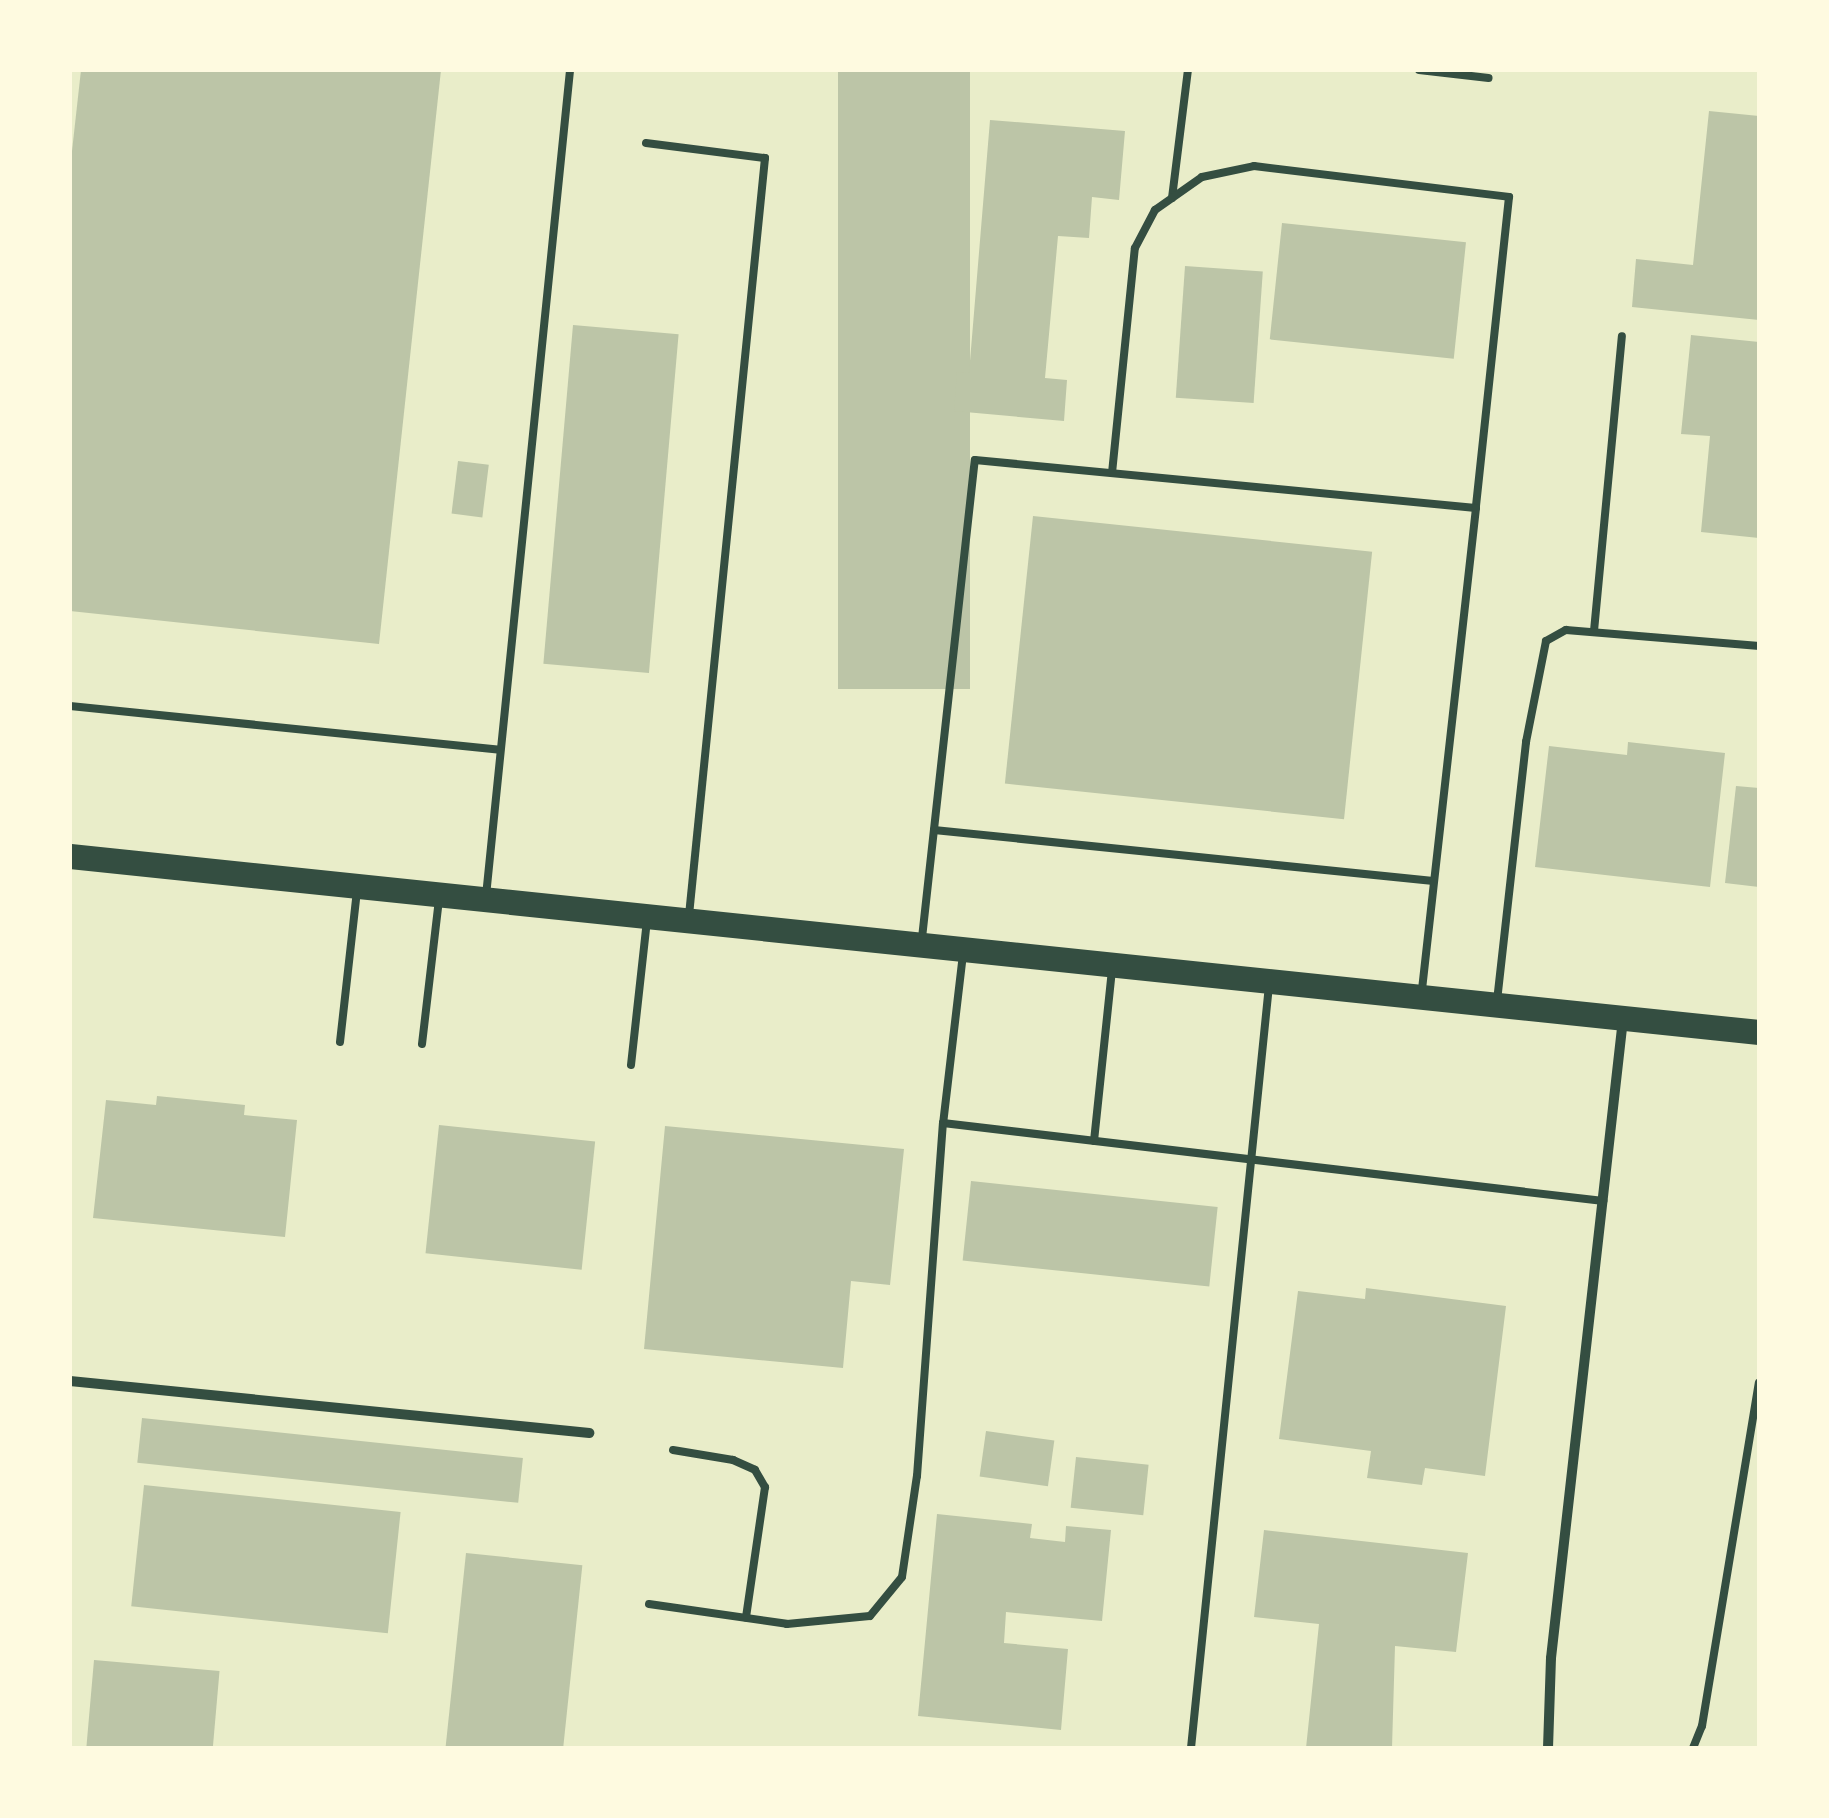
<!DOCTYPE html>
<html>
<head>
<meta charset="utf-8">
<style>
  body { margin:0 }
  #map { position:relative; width:1829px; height:1818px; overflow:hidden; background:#e9edc9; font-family:Quicksand,sans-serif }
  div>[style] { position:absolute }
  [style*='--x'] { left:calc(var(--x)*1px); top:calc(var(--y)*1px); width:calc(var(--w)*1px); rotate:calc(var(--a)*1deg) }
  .building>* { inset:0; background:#bcc5a7; transform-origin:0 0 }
  .service>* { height:8px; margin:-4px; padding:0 4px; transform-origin:4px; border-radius:4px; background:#344e41 }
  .minor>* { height:10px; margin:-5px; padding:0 5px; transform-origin:5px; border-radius:5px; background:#344e41 }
  .primary>* { height:25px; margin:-12.5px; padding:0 12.5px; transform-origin:12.5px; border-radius:12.5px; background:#344e41 }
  span { translate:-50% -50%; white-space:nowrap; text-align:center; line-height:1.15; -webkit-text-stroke:8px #fefae0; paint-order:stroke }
  .frame { position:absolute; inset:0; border:72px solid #fefae0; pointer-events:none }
</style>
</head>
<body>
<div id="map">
  <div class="building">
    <div style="clip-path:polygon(81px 70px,441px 70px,379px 644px,70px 611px,70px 169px)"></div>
    <div style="left:838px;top:70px;width:132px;height:619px"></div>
    <div style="clip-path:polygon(1709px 111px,1759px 116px,1759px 320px,1632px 307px,1636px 259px,1693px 265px)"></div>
    <div style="clip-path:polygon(990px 120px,1125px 131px,1119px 200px,1092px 197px,1089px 238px,1058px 236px,1045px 378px,1067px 380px,1064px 421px,954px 411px,957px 372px,969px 373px)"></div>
    <div style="left:1282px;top:223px;width:185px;height:117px;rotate:6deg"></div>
    <div style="left:1185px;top:266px;width:78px;height:132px;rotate:4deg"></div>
    <div style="left:573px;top:325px;width:106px;height:340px;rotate:5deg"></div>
    <div style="clip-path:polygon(1691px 335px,1759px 342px,1759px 538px,1701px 532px,1710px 436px,1681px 434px)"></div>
    <div style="left:458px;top:461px;width:31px;height:53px;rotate:7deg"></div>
    <div style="left:1033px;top:516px;width:341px;height:269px;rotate:6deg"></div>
    <div style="clip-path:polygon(1628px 742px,1725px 753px,1710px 887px,1535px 867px,1549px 746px,1627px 755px)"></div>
    <div style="clip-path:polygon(1736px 786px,1759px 788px,1759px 887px,1725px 883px)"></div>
    <div style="clip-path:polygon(157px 1096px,245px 1105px,244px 1115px,297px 1120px,285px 1237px,93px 1218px,106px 1100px,156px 1105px)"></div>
    <div style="left:439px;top:1125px;width:157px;height:129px;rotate:6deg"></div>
    <div style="clip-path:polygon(665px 1126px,904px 1149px,890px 1285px,851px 1281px,843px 1368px,644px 1349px)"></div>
    <div style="left:971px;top:1181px;width:248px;height:80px;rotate:6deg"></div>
    <div style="clip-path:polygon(1366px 1288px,1506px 1306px,1485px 1476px,1425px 1468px,1422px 1485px,1367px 1478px,1371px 1451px,1279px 1439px,1298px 1291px,1365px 1299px)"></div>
    <div style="left:142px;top:1418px;width:383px;height:45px;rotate:6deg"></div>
    <div style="left:986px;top:1431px;width:69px;height:46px;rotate:8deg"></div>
    <div style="left:1076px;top:1457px;width:73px;height:51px;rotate:6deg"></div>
    <div style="left:144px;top:1485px;width:258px;height:122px;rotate:6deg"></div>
    <div style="clip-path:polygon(937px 1514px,1032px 1524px,1030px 1538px,1065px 1542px,1066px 1526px,1111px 1530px,1102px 1621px,1006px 1612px,1004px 1643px,1068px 1649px,1061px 1730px,918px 1716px)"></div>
    <div style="clip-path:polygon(1264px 1530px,1468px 1553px,1456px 1652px,1395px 1646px,1392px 1748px,1306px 1748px,1319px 1624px,1254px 1617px)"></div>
    <div style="left:466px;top:1553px;width:117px;height:196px;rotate:6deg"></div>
    <div style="left:94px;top:1660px;width:126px;height:88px;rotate:5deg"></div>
  </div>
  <div class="service">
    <div style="--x:1419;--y:70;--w:70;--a:6.5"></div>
    <div style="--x:646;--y:143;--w:120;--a:7.2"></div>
    <div style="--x:765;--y:158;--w:762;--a:95.73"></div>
    <div style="--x:1172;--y:198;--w:129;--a:-82.9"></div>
    <div style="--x:1112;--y:473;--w:226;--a:-84.2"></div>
    <div style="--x:1135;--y:248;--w:43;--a:-62.2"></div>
    <div style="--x:1155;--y:210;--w:57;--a:-35.1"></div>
    <div style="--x:1202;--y:177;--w:53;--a:-11.9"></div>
    <div style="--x:1254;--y:166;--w:257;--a:6.9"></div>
    <div style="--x:1509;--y:197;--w:313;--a:96.1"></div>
    <div style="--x:1594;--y:631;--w:296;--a:-84.6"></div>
    <div style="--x:70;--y:706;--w:432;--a:5.8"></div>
    <div style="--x:934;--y:830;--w:502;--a:5.84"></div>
    <div style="--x:486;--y:896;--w:830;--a:-84.19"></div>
    <div style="--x:922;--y:938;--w:481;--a:-83.7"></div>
    <div style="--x:975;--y:460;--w:503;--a:5.47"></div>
    <div style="--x:1476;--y:508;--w:487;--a:96.4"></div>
    <div style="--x:963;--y:954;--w:170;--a:96.7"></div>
    <div style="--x:943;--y:1123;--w:665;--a:6.74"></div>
    <div style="--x:1497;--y:1001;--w:261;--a:-83.6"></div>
    <div style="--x:1526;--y:742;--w:103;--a:-78.8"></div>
    <div style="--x:1546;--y:641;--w:23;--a:-29"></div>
    <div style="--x:1566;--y:630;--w:194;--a:4.7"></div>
    <div style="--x:340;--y:1042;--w:152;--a:-83.6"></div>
    <div style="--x:422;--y:1044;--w:145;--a:-83.3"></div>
    <div style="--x:631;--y:1065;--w:145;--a:-83.7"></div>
    <div style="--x:1094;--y:1141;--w:173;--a:-84"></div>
    <div style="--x:673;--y:1450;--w:61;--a:9.5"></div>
    <div style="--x:733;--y:1460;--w:24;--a:24"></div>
    <div style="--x:755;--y:1470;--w:20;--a:60"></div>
    <div style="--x:765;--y:1487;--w:132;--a:98.3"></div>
    <div style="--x:649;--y:1604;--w:139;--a:8.2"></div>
    <div style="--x:787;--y:1624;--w:83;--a:-5.5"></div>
    <div style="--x:870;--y:1616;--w:50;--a:-50.6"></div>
    <div style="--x:902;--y:1577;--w:102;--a:-81.6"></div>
    <div style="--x:917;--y:1476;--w:354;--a:-85.8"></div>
    <div style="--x:1191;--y:1748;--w:767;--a:-84.16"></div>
    <div style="--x:1693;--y:1748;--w:24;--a:-68"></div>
    <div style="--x:1702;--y:1726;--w:348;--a:-80.6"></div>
  </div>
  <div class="minor">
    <div style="--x:70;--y:1381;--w:522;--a:5.72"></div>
    <div style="--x:1548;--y:1748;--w:90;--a:-88.1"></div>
    <div style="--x:1551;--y:1658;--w:643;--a:-83.57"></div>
  </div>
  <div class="primary">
    <div style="--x:70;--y:856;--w:1698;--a:5.95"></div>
  </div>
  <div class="frame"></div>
</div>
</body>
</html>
